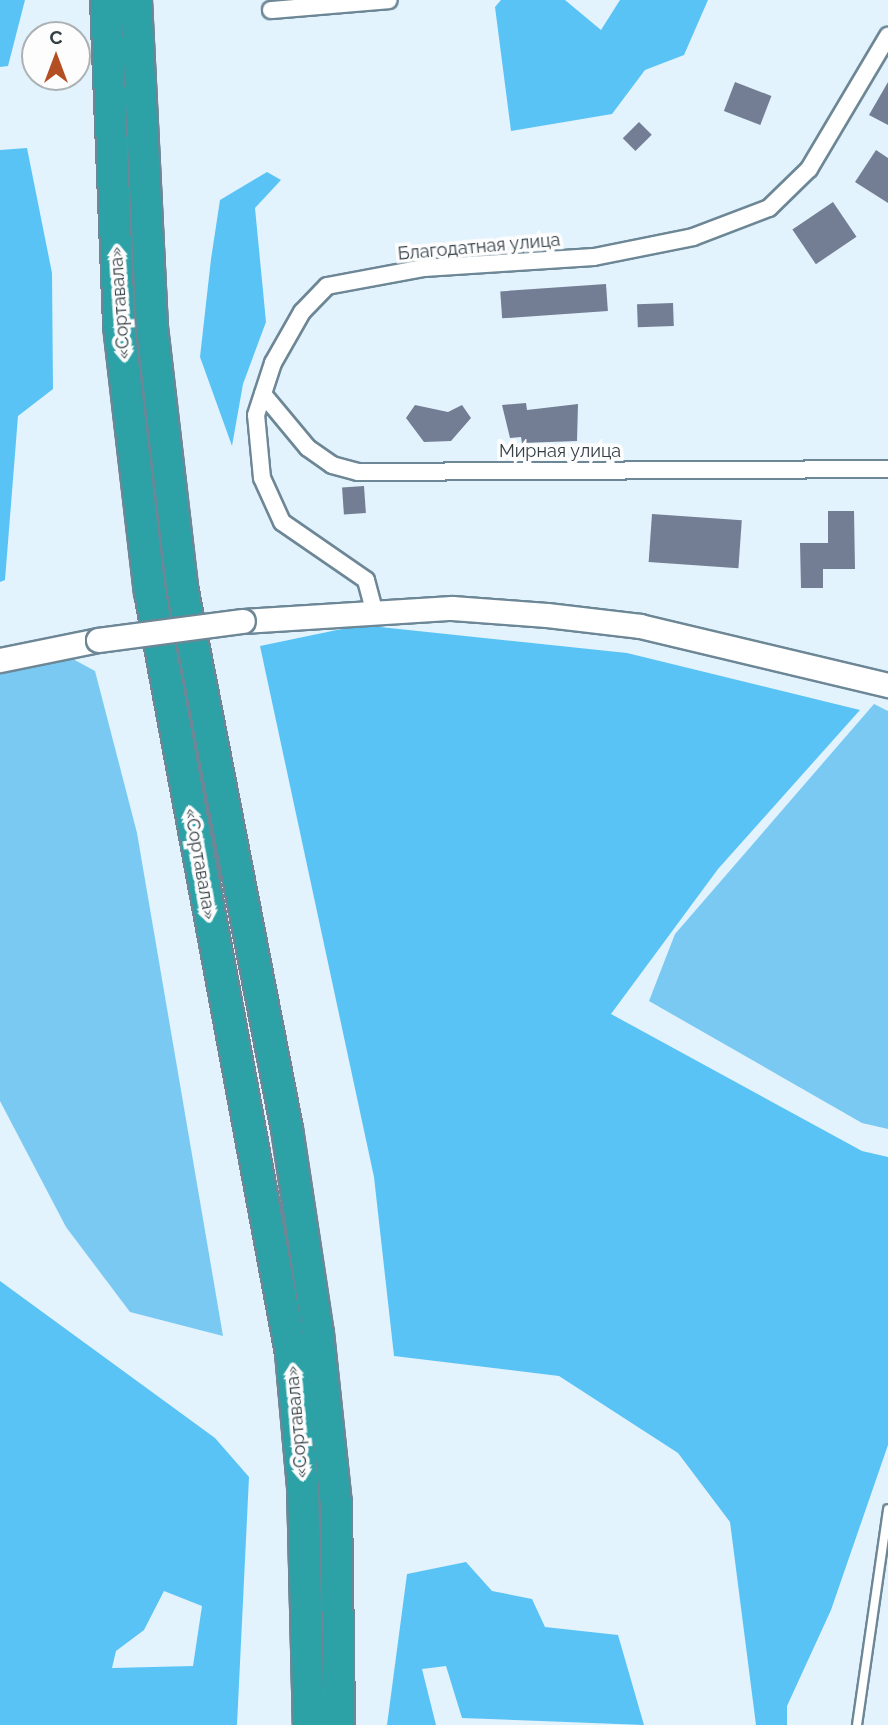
<!DOCTYPE html>
<html>
<head>
<meta charset="utf-8">
<style>
  body { margin:0 }
  #map { position:relative; width:888px; height:1725px; overflow:hidden; background:#e2f3fd; font-family:Raleway,sans-serif }
  div>[style] { position:absolute }
  [style*='--x'] { left:calc(var(--x)*1px); top:calc(var(--y)*1px); width:calc(var(--w)*1px); rotate:calc(var(--a)*1deg) }
  .green>* { inset:0; background:#7ac9f2 }
  .forest>* { inset:0; background:#5ac3f6 }
  .building>* { inset:0; background:#737d94; transform-origin:0 0 }
  .roads { filter:drop-shadow(2px 0 #6d8796) drop-shadow(-2px 0 #6d8796) drop-shadow(0 2px #6d8796) drop-shadow(0 -2px #6d8796) }
  .lane>* { height:8px; margin:-4px; padding:0 4px; transform-origin:4px; border-radius:4px; background:#fff }
  .street>* { height:16px; margin:-8px; padding:0 8px; transform-origin:8px; border-radius:8px; background:#fff }
  .secondary>* { height:23px; margin:-11.5px; padding:0 11.5px; transform-origin:11.5px; border-radius:11.5px; background:#fff }
  .highway>* { height:30px; margin:-15px; padding:0 15px; transform-origin:15px; border-radius:15px; background:#2ca2a7 }
  .bridges { filter:drop-shadow(2px 0 #6d8796) drop-shadow(-2px 0 #6d8796) drop-shadow(0 2px #6d8796) drop-shadow(0 -2px #6d8796) }
  .secondary-bridge>* { height:23px; margin:-11.5px; padding:0 11.5px; transform-origin:11.5px; border-radius:11.5px; background:#fff }
  span { translate:-50% -50%; white-space:nowrap; text-align:center; line-height:1.15; -webkit-text-stroke:7px #fdfdfd; paint-order:stroke }
  .street-label { font-size:18px; color:#333f45 }
  .north { position:absolute; left:21px; top:21px; width:70px; height:70px; box-sizing:border-box; background:#fdfdfd; border:2px solid #acb1b3; border-radius:50%; rotate:0deg; font-size:19px; font-weight:700; line-height:28px; text-align:center; color:#333f45 }
  .north::after { content:''; display:block; margin:auto; width:24px; height:32px; background:#b44e23; clip-path:polygon(50% 0,100% 100%,50% 72%,0 100%) }
</style>
</head>
<body>
<div id="map">
  <div class="green">
    <div style="clip-path:polygon(71px 658px,95px 671px,137px 833px,223px 1336px,130px 1312px,66px 1227px,0 1101px,0 674px)"></div>
    <div style="clip-path:polygon(874px 704px,888px 711px,888px 1129px,862px 1123px,649px 1001px,675px 934px)"></div>
  </div>
  <div class="forest">
    <div style="clip-path:polygon(0 0,25px 0,8px 66px,0 67px)"></div>
    <div style="clip-path:polygon(501px 0,565px 0,601px 30px,620px 0,708px 0,684px 55px,645px 70px,612px 114px,511px 131px,495px 7px)"></div>
    <div style="clip-path:polygon(27px 148px,52px 273px,53px 389px,18px 416px,5px 580px,0 582px,0 150px)"></div>
    <div style="clip-path:polygon(267px 172px,281px 180px,255px 208px,266px 322px,243px 384px,232px 446px,200px 357px,211px 259px,220px 200px)"></div>
    <div style="clip-path:polygon(361px 625px,627px 653px,860px 710px,718px 869px,611px 1014px,862px 1151px,888px 1157px,888px 1445px,831px 1610px,787px 1706px,787px 1725px,756px 1725px,730px 1522px,678px 1453px,559px 1376px,394px 1356px,374px 1177px,260px 646px)"></div>
    <div style="clip-path:polygon(evenodd,0 1281px,215px 1438px,249px 1477px,237px 1725px,0 1725px,0 1281px,164px 1591px,202px 1606px,193px 1666px,112px 1668px,116px 1651px,144px 1630px,164px 1591px)"></div>
    <div style="clip-path:polygon(466px 1562px,492px 1591px,532px 1599px,545px 1627px,618px 1635px,644px 1725px,462px 1718px,446px 1666px,422px 1669px,436px 1725px,387px 1725px,407px 1574px)"></div>
  </div>
  <div class="building">
    <div style="left:735px;top:82px;width:39px;height:31px;rotate:21deg"></div>
    <div style="clip-path:polygon(888px 82px,888px 125px,869px 115px)"></div>
    <div style="left:639px;top:122px;width:18px;height:23px;rotate:45deg"></div>
    <div style="clip-path:polygon(876px 150px,888px 158px,888px 203px,855px 182px)"></div>
    <div style="left:833px;top:202px;width:42px;height:49px;rotate:56deg"></div>
    <div style="left:606px;top:284px;width:27px;height:106px;rotate:86deg"></div>
    <div style="left:673px;top:303px;width:23px;height:36px;rotate:88deg"></div>
    <div style="clip-path:polygon(526px 403px,527px 410px,578px 404px,577px 441px,522px 443px,521px 437px,510px 438px,502px 405px)"></div>
    <div style="clip-path:polygon(415px 405px,448px 412px,462px 405px,471px 418px,451px 441px,424px 442px,406px 418px)"></div>
    <div style="left:364px;top:486px;width:27px;height:22px;rotate:86deg"></div>
    <div style="clip-path:polygon(828px 511px,854px 511px,855px 569px,823px 569px,823px 588px,801px 588px,800px 543px,828px 543px)"></div>
    <div style="left:652px;top:514px;width:90px;height:48px;rotate:4deg"></div>
  </div>
  <div class="roads">
    <div class="lane">
      <div style="--x:857;--y:1725;--w:218;--a:-81.8"></div>
    </div>
    <div class="street">
      <div style="--x:271;--y:10;--w:118;--a:-4.8"></div>
      <div style="--x:263;--y:394;--w:70;--a:50.2"></div>
      <div style="--x:308;--y:448;--w:29;--a:35"></div>
      <div style="--x:332;--y:465;--w:27;--a:15"></div>
      <div style="--x:358;--y:472;--w:530;--a:-0.32"></div>
      <div style="--x:374;--y:610;--w:31;--a:-105"></div>
      <div style="--x:366;--y:580;--w:102;--a:-145.4"></div>
      <div style="--x:282;--y:522;--w:48;--a:-114.4"></div>
      <div style="--x:262;--y:478;--w:63;--a:-95.4"></div>
      <div style="--x:256;--y:415;--w:55;--a:-71.9"></div>
      <div style="--x:273;--y:363;--w:59;--a:-60.4"></div>
      <div style="--x:302;--y:312;--w:36;--a:-46"></div>
      <div style="--x:327;--y:286;--w:99;--a:-10.5"></div>
      <div style="--x:424;--y:268;--w:170;--a:-3.7"></div>
      <div style="--x:594;--y:257;--w:101;--a:-11.4"></div>
      <div style="--x:693;--y:237;--w:81;--a:-20.9"></div>
      <div style="--x:769;--y:208;--w:56;--a:-44.3"></div>
      <div style="--x:809;--y:169;--w:155;--a:-59.3"></div>
    </div>
    <div class="secondary">
      <div style="--x:243;--y:621;--w:209;--a:-3.6"></div>
      <div style="--x:452;--y:608;--w:95;--a:4.2"></div>
      <div style="--x:547;--y:615;--w:94;--a:6.7"></div>
      <div style="--x:640;--y:626;--w:255;--a:13.4"></div>
      <div style="--x:0;--y:660;--w:100;--a:-11.5"></div>
    </div>
    <div class="highway">
      <div style="--x:106;--y:0;--w:326;--a:87.7"></div>
      <div style="--x:119;--y:326;--w:268;--a:83.4"></div>
      <div style="--x:150;--y:592;--w:774;--a:79.5"></div>
      <div style="--x:291;--y:1353;--w:135;--a:84.9"></div>
      <div style="--x:303;--y:1487;--w:238;--a:88.6"></div>
      <div style="--x:136;--y:0;--w:327;--a:87.2"></div>
      <div style="--x:152;--y:327;--w:262;--a:83.4"></div>
      <div style="--x:182;--y:587;--w:552;--a:79.04"></div>
      <div style="--x:287;--y:1129;--w:206;--a:81.4"></div>
      <div style="--x:318;--y:1333;--w:171;--a:84"></div>
      <div style="--x:336;--y:1503;--w:222;--a:89.2"></div>
    </div>
  </div>
  <div class="bridges">
    <div class="secondary-bridge">
      <div style="--x:98;--y:640;--w:146;--a:-7.5"></div>
    </div>
  </div>
  <div class="street-label">
    <span style="left:479px;top:247px;rotate:-5deg">Благодатная улица</span>
    <span style="left:120px;top:303px;rotate:-94deg">«Сортавала»</span>
    <span style="left:560px;top:451px">Мирная улица</span>
    <span style="left:200px;top:864px;rotate:80deg">«Сортавала»</span>
    <span style="left:297px;top:1422px;rotate:-95deg">«Сортавала»</span>
  </div>
  <div class="north">С</div>
</div>
</body>
</html>
